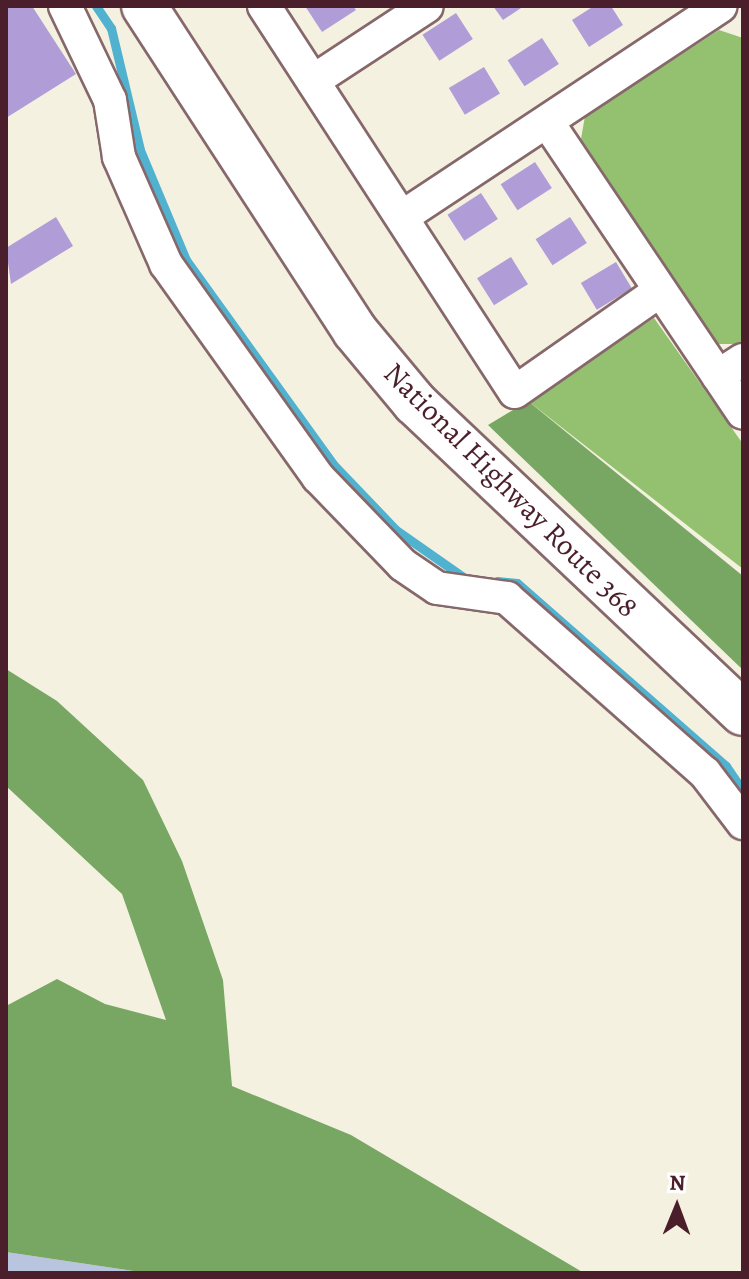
<!DOCTYPE html>
<html>
<head>
<meta charset="utf-8">
<style>
  body { margin:0 }
  #map { position:relative; width:749px; height:1279px; overflow:hidden; background:#f5f1e1; font-family:Alegreya,serif }
  div>[style] { position:absolute }
  [style*='--x'] { left:calc(var(--x)*1px); top:calc(var(--y)*1px); width:calc(var(--w)*1px); rotate:calc(var(--a)*1deg) }
  .industrial>* { inset:0; background:#b9c5de }
  .green>* { inset:0; background:#94c16f }
  .forest>* { inset:0; background:#77a762 }
  .stream>* { height:9px; margin:-4.5px; padding:0 4.5px; transform-origin:4.5px; border-radius:4.5px; background:#51b2d0 }
  .building>* { inset:0; background:#b09dd8; transform-origin:0 0 }
  .roads { filter:drop-shadow(2px 0 #86686b) drop-shadow(-2px 0 #86686b) drop-shadow(0 2px #86686b) drop-shadow(0 -2px #86686b) }
  .minor>* { height:32px; margin:-16px; padding:0 16px; transform-origin:16px; border-radius:16px; background:#fff }
  .highway>* { height:44px; margin:-22px; padding:0 22px; transform-origin:22px; border-radius:22px; background:#fff }
  span { translate:-50% -50%; white-space:nowrap; text-align:center; line-height:1.15; -webkit-text-stroke:7px #fff; paint-order:stroke }
  .street-label { font-size:30px; color:#4a1f2b }
  .frame { position:absolute; inset:0; border:8px solid #4a1f2b; pointer-events:none }
  .north { position:absolute; left:637px; top:1167px; width:80px; height:80px; -webkit-text-stroke:6px #fff; paint-order:stroke; rotate:1deg; font-size:22px; font-weight:700; line-height:32px; text-align:center; color:#4a1f2b }
  .north::after { content:''; display:block; margin:auto; width:28px; height:36px; background:#4a1f2b; clip-path:polygon(50% 0,100% 100%,50% 72%,0 100%) }
</style>
</head>
<body>
<div id="map">
  <div class="industrial">
    <div style="clip-path:polygon(6px 1252px,147px 1273px,6px 1273px)"></div>
  </div>
  <div class="green">
    <div style="clip-path:polygon(719px 30px,743px 38px,743px 344px,718px 344px,581px 139px,585px 116px)"></div>
    <div style="clip-path:polygon(654px 318px,743px 444px,743px 569px,528px 401px)"></div>
  </div>
  <div class="forest">
    <div style="clip-path:polygon(528px 401px,743px 576px,743px 670px,488px 425px)"></div>
    <div style="clip-path:polygon(6px 669px,57px 701px,143px 780px,182px 861px,223px 980px,232px 1086px,351px 1135px,584px 1273px,147px 1273px,6px 1252px,6px 1006px,57px 979px,105px 1004px,166px 1020px,122px 894px,6px 786px)"></div>
  </div>
  <div class="stream">
    <div style="--x:96;--y:6;--w:27;--a:56"></div>
    <div style="--x:111;--y:28;--w:125;--a:76.6"></div>
    <div style="--x:140;--y:150;--w:119;--a:67.3"></div>
    <div style="--x:186;--y:260;--w:251;--a:54.2"></div>
    <div style="--x:333;--y:464;--w:91;--a:46.3"></div>
    <div style="--x:396;--y:530;--w:85;--a:35"></div>
    <div style="--x:497;--y:581;--w:20;--a:6"></div>
    <div style="--x:517;--y:583;--w:278;--a:41.2"></div>
    <div style="--x:726;--y:766;--w:30;--a:56"></div>
  </div>
  <div class="building">
    <div style="clip-path:polygon(6px 6px,32px 6px,76px 74px,6px 118px)"></div>
    <div style="clip-path:polygon(305px 6px,353px 6px,356px 10px,322px 32px)"></div>
    <div style="clip-path:polygon(493px 6px,524px 6px,503px 20px)"></div>
    <div style="clip-path:polygon(594px 6px,611px 6px,623px 25px,589px 47px,572px 20px)"></div>
    <div style="left:456px;top:13px;width:31px;height:40px;rotate:57deg"></div>
    <div style="left:542px;top:38px;width:31px;height:41px;rotate:57deg"></div>
    <div style="left:484px;top:67px;width:31px;height:41px;rotate:59deg"></div>
    <div style="left:535px;top:162px;width:31px;height:41px;rotate:57deg"></div>
    <div style="left:481px;top:193px;width:31px;height:40px;rotate:57deg"></div>
    <div style="clip-path:polygon(56px 217px,73px 246px,11px 284px,6px 248px)"></div>
    <div style="left:570px;top:217px;width:31px;height:41px;rotate:57deg"></div>
    <div style="left:511px;top:257px;width:32px;height:40px;rotate:58deg"></div>
    <div style="left:616px;top:262px;width:31px;height:41px;rotate:59deg"></div>
  </div>
  <div class="roads">
    <div class="minor">
      <div style="--x:65;--y:6;--w:104;--a:64.4"></div>
      <div style="--x:110;--y:100;--w:58;--a:81"></div>
      <div style="--x:119;--y:157;--w:117;--a:66.3"></div>
      <div style="--x:166;--y:264;--w:262;--a:54.5"></div>
      <div style="--x:318;--y:477;--w:122;--a:46"></div>
      <div style="--x:403;--y:565;--w:41;--a:34.1"></div>
      <div style="--x:437;--y:588;--w:71;--a:8.1"></div>
      <div style="--x:507;--y:598;--w:264;--a:41.5"></div>
      <div style="--x:705;--y:773;--w:63;--a:52.8"></div>
      <div style="--x:264;--y:6;--w:460;--a:57"></div>
      <div style="--x:515;--y:392;--w:177;--a:-34.9"></div>
      <div style="--x:313;--y:81;--w:136;--a:-33.3"></div>
      <div style="--x:548;--y:123;--w:349;--a:56.1"></div>
      <div style="--x:402;--y:217;--w:382;--a:-33.5"></div>
      <div style="--x:718;--y:376;--w:30;--a:-33"></div>
    </div>
    <div class="highway">
      <div style="--x:144;--y:6;--w:387;--a:57"></div>
      <div style="--x:355;--y:331;--w:94;--a:50.2"></div>
      <div style="--x:415;--y:403;--w:451;--a:43.4"></div>
    </div>
  </div>
  <div class="street-label">
    <span style="left:511px;top:490px;rotate:45deg">National Highway Route 368</span>
  </div>
  <div class="frame"></div>
  <div class="north">N</div>
</div>
</body>
</html>
